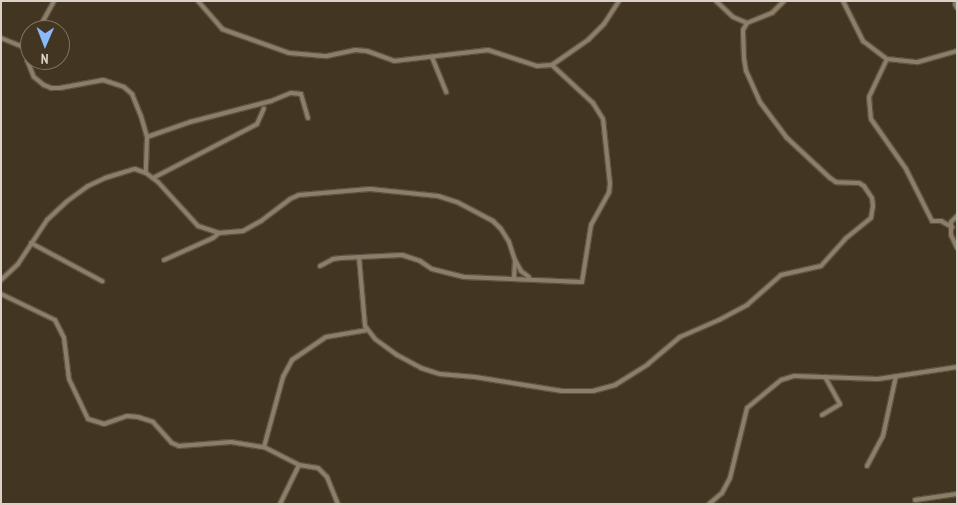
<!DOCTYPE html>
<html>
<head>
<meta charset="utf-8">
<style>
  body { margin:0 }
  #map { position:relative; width:958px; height:505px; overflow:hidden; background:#423521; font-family:"PT Sans Narrow",sans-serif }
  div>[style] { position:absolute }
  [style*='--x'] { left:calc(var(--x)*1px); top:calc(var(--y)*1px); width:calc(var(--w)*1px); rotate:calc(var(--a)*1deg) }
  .roads { filter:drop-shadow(1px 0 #5d5342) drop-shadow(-1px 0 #5d5342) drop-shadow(0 1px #5d5342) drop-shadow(0 -1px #5d5342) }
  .street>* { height:4px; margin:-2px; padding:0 2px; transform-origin:2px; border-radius:2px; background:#8d7e68 }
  span { translate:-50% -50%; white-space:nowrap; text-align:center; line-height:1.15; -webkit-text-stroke:4px #423521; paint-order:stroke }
  .frame { position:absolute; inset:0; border:2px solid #dad2c6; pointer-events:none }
  .north { position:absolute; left:20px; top:20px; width:50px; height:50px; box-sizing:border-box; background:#423521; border:1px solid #7f7463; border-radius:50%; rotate:181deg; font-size:14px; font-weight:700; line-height:20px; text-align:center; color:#dad2c6 }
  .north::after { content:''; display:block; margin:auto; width:18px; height:22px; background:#8abafc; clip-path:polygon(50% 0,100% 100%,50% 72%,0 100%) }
</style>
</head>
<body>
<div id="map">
  <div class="roads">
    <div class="street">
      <div style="--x:198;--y:1;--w:37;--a:49"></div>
      <div style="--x:222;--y:29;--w:71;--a:19.7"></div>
      <div style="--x:289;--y:53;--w:38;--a:5"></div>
      <div style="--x:327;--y:56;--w:29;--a:-12"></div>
      <div style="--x:355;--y:50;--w:12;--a:5"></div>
      <div style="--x:367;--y:51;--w:29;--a:20"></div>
      <div style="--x:394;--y:61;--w:95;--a:-6.7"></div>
      <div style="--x:488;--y:50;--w:52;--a:18.1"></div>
      <div style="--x:537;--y:66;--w:15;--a:-4"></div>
      <div style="--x:552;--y:65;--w:44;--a:-34.8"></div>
      <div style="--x:588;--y:40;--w:23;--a:-45"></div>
      <div style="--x:604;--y:24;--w:27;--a:-57"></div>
      <div style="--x:716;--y:1;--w:23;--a:43"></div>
      <div style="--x:733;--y:17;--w:15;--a:23"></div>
      <div style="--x:747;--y:23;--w:27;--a:-22"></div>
      <div style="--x:772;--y:13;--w:17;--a:-45"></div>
      <div style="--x:843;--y:1;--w:45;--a:63.4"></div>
      <div style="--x:863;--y:41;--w:30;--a:37"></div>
      <div style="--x:887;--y:59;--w:31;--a:6"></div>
      <div style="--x:918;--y:62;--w:41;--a:-15.8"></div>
      <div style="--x:955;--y:4;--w:4;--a:63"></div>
      <div style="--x:38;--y:30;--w:33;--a:-61"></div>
      <div style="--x:1;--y:38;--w:27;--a:22"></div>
      <div style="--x:30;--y:40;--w:9;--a:117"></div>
      <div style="--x:26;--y:48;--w:12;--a:85"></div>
      <div style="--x:27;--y:60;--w:18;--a:68"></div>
      <div style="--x:34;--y:77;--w:13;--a:39"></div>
      <div style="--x:44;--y:85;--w:8;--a:23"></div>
      <div style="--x:51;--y:88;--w:9;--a:0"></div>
      <div style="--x:60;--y:88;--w:44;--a:-10.5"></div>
      <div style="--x:103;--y:80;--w:22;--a:18"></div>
      <div style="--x:124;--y:87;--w:11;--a:41"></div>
      <div style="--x:132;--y:94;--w:24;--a:68"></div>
      <div style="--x:141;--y:116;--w:22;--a:74"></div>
      <div style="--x:147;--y:137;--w:36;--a:92"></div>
      <div style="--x:146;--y:173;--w:15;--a:37"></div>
      <div style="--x:158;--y:182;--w:59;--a:47.7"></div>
      <div style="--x:198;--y:226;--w:22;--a:18"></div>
      <div style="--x:219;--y:233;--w:24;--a:-5"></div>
      <div style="--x:243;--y:231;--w:21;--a:-29"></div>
      <div style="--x:261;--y:221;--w:36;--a:-37"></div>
      <div style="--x:290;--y:199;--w:10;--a:-24"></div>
      <div style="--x:299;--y:195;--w:71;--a:-4.8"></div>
      <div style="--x:370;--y:189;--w:68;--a:5.9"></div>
      <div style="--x:438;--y:196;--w:20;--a:18"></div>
      <div style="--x:457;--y:202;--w:41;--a:27.8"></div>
      <div style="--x:493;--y:221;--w:11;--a:45"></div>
      <div style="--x:501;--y:229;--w:15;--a:58"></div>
      <div style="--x:509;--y:242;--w:19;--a:72"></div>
      <div style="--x:515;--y:260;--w:18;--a:93"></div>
      <div style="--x:432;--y:57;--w:38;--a:68"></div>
      <div style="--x:887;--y:59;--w:42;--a:115.3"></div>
      <div style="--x:869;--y:97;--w:22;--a:85"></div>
      <div style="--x:871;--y:119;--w:61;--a:55"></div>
      <div style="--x:906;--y:169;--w:58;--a:63.4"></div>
      <div style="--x:932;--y:221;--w:9;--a:0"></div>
      <div style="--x:941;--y:221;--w:13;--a:29"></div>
      <div style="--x:147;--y:137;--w:46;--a:-19.2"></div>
      <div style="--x:190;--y:122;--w:84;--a:-14.5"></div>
      <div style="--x:271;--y:101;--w:22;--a:-22"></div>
      <div style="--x:291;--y:93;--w:10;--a:6"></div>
      <div style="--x:301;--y:94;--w:25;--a:74"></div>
      <div style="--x:153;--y:178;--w:117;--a:-27.4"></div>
      <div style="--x:257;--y:124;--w:17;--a:-66"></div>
      <div style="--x:957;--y:216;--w:8;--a:135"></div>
      <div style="--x:951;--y:222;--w:13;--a:90"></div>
      <div style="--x:951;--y:235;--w:14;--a:65"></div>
      <div style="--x:31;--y:243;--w:81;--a:28.2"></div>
      <div style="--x:359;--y:257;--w:69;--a:85"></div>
      <div style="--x:365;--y:326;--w:16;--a:52"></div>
      <div style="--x:375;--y:339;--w:27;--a:36"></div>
      <div style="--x:397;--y:355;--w:27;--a:28"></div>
      <div style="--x:421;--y:368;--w:20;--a:18"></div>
      <div style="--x:440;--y:374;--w:35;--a:5"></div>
      <div style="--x:475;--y:377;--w:88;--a:9.1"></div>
      <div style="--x:562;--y:391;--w:31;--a:0"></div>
      <div style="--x:593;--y:391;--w:23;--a:-15"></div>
      <div style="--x:615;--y:385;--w:39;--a:-32"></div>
      <div style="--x:648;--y:364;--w:42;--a:-40.2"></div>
      <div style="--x:680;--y:337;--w:43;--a:-23.6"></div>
      <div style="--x:719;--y:320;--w:32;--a:-28"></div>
      <div style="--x:747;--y:305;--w:45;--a:-41.4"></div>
      <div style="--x:781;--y:275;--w:41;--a:-12.7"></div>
      <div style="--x:821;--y:266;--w:36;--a:-48"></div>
      <div style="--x:845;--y:239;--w:33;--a:-39"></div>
      <div style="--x:871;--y:218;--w:12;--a:-81"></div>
      <div style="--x:873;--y:206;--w:8;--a:-97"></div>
      <div style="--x:872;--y:198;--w:14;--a:-124"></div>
      <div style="--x:864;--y:186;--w:6;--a:-149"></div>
      <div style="--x:859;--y:183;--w:23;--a:-178"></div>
      <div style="--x:836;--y:182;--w:7;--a:-146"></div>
      <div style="--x:830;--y:178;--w:59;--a:-137.1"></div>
      <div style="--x:787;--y:138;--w:45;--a:-126.9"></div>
      <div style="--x:760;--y:102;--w:34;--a:-114"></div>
      <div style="--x:746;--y:71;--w:12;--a:-99"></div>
      <div style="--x:744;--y:59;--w:29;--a:-92"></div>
      <div style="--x:743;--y:30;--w:8;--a:-60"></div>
      <div style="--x:164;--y:260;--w:54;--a:-24.2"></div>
      <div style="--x:213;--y:238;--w:8;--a:-40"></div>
      <div style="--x:515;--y:260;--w:13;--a:61"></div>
      <div style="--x:521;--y:271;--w:10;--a:37"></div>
      <div style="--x:320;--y:266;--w:15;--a:-28"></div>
      <div style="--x:333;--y:259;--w:8;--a:-7"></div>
      <div style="--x:341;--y:258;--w:61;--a:-2.8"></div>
      <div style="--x:402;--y:255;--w:19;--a:18"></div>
      <div style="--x:420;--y:261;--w:14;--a:34"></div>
      <div style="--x:432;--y:269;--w:33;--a:14"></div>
      <div style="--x:464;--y:277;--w:118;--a:2.4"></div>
      <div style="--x:582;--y:282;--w:58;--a:-81"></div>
      <div style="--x:591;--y:225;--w:38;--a:-61"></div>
      <div style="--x:609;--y:192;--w:8;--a:-83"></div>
      <div style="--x:610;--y:184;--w:65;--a:-96.1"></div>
      <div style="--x:603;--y:119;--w:19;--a:-122"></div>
      <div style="--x:593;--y:103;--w:56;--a:-137.2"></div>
      <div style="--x:1;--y:280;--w:23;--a:-43"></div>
      <div style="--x:18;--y:264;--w:53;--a:-56.6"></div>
      <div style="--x:47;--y:220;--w:26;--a:-43"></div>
      <div style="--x:66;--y:202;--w:27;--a:-36"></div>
      <div style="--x:88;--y:186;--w:19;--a:-25"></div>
      <div style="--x:105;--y:178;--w:31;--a:-17"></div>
      <div style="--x:135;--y:169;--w:12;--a:20"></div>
      <div style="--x:1;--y:294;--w:60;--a:25.7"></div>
      <div style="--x:55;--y:320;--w:20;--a:63"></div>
      <div style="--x:64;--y:338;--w:41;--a:83"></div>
      <div style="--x:69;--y:379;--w:44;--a:64.6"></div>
      <div style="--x:88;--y:419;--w:17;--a:17"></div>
      <div style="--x:104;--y:424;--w:24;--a:-19"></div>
      <div style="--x:127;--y:416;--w:11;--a:5"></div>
      <div style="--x:138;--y:417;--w:16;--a:18"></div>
      <div style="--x:153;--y:422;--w:28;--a:48"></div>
      <div style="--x:172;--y:443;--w:8;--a:23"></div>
      <div style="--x:179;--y:446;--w:52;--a:-4.4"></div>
      <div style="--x:231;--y:442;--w:33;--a:9"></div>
      <div style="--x:264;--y:447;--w:39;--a:27"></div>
      <div style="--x:299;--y:465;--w:19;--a:9"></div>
      <div style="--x:318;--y:468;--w:13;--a:45"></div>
      <div style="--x:327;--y:477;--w:29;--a:68"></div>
      <div style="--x:822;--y:415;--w:21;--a:-31"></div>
      <div style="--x:840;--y:404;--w:31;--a:-119"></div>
      <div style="--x:264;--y:447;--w:73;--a:-74.8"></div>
      <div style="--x:283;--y:377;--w:19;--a:-62"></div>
      <div style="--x:292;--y:360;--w:41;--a:-34.1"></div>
      <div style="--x:326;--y:337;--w:42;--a:-9.7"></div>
      <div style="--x:867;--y:466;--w:34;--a:-62"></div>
      <div style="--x:883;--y:436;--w:61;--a:-77.8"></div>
      <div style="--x:915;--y:500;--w:42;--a:-8.1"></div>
      <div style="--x:280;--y:504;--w:43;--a:-64"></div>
      <div style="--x:709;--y:504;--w:17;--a:-40"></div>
      <div style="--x:722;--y:493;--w:17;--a:-62"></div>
      <div style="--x:730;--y:478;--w:72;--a:-76.3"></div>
      <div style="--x:747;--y:408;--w:44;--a:-39.5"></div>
      <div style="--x:781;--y:380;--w:14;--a:-17"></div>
      <div style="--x:794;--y:376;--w:84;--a:2"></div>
      <div style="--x:878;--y:379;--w:80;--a:-8.6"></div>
    </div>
  </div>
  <div class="frame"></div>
  <div class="north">N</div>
</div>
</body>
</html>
